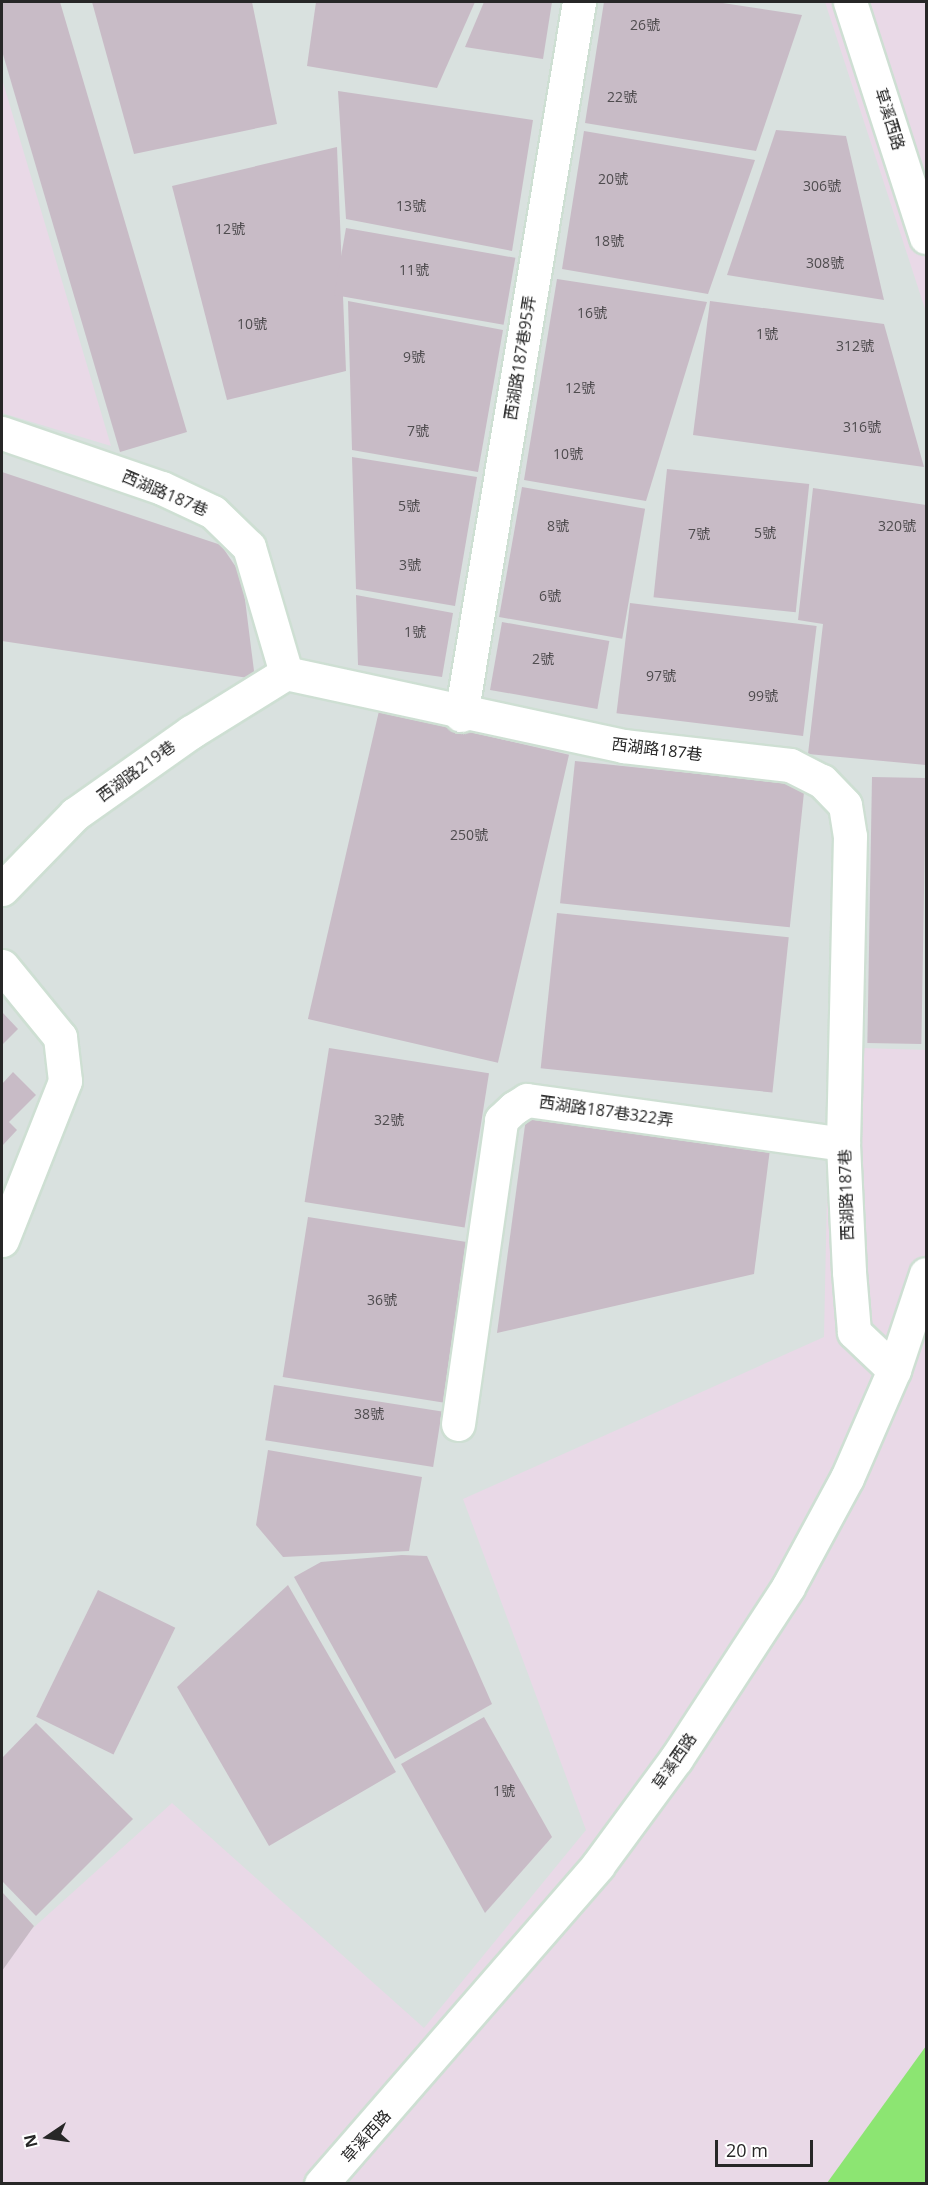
<!DOCTYPE html>
<html>
<head>
<meta charset="utf-8">
<style>
  body { margin:0 }
  #map { position:relative; width:928px; height:2185px; overflow:hidden; background:#e9d9e7; font-family:"Open Sans","Noto Sans TC",sans-serif }
  div>[style] { position:absolute }
  [style*='--x'] { left:calc(var(--x)*1px); top:calc(var(--y)*1px); width:calc(var(--w)*1px); rotate:calc(var(--a)*1deg) }
  .industrial>* { inset:0; background:#d9e1df }
  .water>* { inset:0; background:#8ce572 }
  .building>* { inset:0; background:#c8bbc6; transform-origin:0 0 }
  .roads { filter:drop-shadow(2px 0 #cedfd3) drop-shadow(-2px 0 #cedfd3) drop-shadow(0 2px #cedfd3) drop-shadow(0 -2px #cedfd3) }
  .minor>* { height:33px; margin:-16.5px; padding:0 16.5px; transform-origin:16.5px; border-radius:16.5px; background:#fff }
  span { translate:-50% -50%; white-space:nowrap; text-align:center; line-height:1.15; -webkit-text-stroke:5px #fff; paint-order:stroke }
  .number-label { font-size:14px; color:#4f4c4f }
  .number-label span { -webkit-text-stroke-width:0 }
  .street-label { font-size:16px; color:#272727 }
  .frame { position:absolute; inset:0; border:3px solid #272727; pointer-events:none }
  .north { position:absolute; left:18px; top:2107px; width:60px; height:60px; -webkit-text-stroke:4px #fff; paint-order:stroke; rotate:257deg; font-size:16px; font-weight:700; line-height:24px; text-align:center; color:#272727 }
  .north::after { content:''; display:block; margin:auto; width:21px; height:27px; background:#272727; clip-path:polygon(50% 0,100% 100%,50% 72%,0 100%) }
  .scale { position:absolute; left:715px; top:2140px; width:98px; height:27px; box-sizing:border-box; border:3px solid #272727; border-top:0; padding-left:8px; font-size:18px; line-height:21px; white-space:nowrap; color:#272727; -webkit-text-stroke:4px #fff; paint-order:stroke }
</style>
</head>
<body>
<div id="map">
  <div class="industrial">
    <div style="clip-path:polygon(2px 2px,825px 2px,926px 312px,926px 1050px,830px 1047px,824px 1337px,463px 1499px,586px 1830px,424px 2028px,172px 1803px,2px 1956px,2px 413px,111px 446px,2px 79px)"></div>
  </div>
  <div class="water">
    <div style="clip-path:polygon(926px 2046px,926px 2183px,827px 2183px)"></div>
  </div>
  <div class="building">
    <div style="clip-path:polygon(2px 2px,60px 2px,187px 432px,120px 452px,2px 51px)"></div>
    <div style="clip-path:polygon(92px 2px,252px 2px,277px 124px,134px 154px)"></div>
    <div style="clip-path:polygon(316px 2px,475px 2px,437px 88px,307px 66px)"></div>
    <div style="clip-path:polygon(484px 2px,552px 2px,543px 59px,465px 47px)"></div>
    <div style="clip-path:polygon(604px 2px,716px 2px,802px 15px,756px 151px,585px 123px)"></div>
    <div style="clip-path:polygon(338px 91px,533px 120px,512px 251px,346px 219px)"></div>
    <div style="clip-path:polygon(776px 130px,846px 136px,884px 300px,727px 275px)"></div>
    <div style="clip-path:polygon(584px 131px,755px 160px,708px 294px,562px 269px)"></div>
    <div style="clip-path:polygon(337px 147px,346px 371px,227px 400px,172px 186px)"></div>
    <div style="left:346px;top:228px;width:172px;height:68px;rotate:10deg"></div>
    <div style="clip-path:polygon(557px 279px,707px 302px,646px 501px,524px 480px)"></div>
    <div style="clip-path:polygon(348px 301px,503px 330px,478px 472px,352px 450px)"></div>
    <div style="clip-path:polygon(710px 301px,884px 324px,924px 467px,693px 435px)"></div>
    <div style="clip-path:polygon(352px 457px,477px 477px,455px 606px,356px 589px)"></div>
    <div style="left:667px;top:469px;width:143px;height:129px;rotate:6deg"></div>
    <div style="clip-path:polygon(2px 472px,221px 545px,242px 576px,255px 679px,2px 641px)"></div>
    <div style="left:522px;top:487px;width:125px;height:132px;rotate:10deg"></div>
    <div style="clip-path:polygon(813px 488px,926px 505px,926px 765px,808px 754px,823px 624px,798px 620px)"></div>
    <div style="clip-path:polygon(356px 595px,453px 613px,442px 677px,358px 665px)"></div>
    <div style="left:630px;top:603px;width:188px;height:111px;rotate:7deg"></div>
    <div style="left:502px;top:622px;width:109px;height:69px;rotate:10deg"></div>
    <div style="left:379px;top:711px;width:195px;height:316px;rotate:13deg"></div>
    <div style="left:575px;top:761px;width:231px;height:143px;rotate:6deg"></div>
    <div style="left:872px;top:777px;width:54px;height:266px;rotate:1deg"></div>
    <div style="left:557px;top:913px;width:233px;height:156px;rotate:6deg"></div>
    <div style="clip-path:polygon(2px 1012px,18px 1029px,2px 1045px)"></div>
    <div style="left:329px;top:1048px;width:162px;height:156px;rotate:9deg"></div>
    <div style="clip-path:polygon(13px 1072px,36px 1095px,9px 1122px,17px 1130px,2px 1146px,2px 1084px)"></div>
    <div style="clip-path:polygon(526px 1118px,770px 1149px,754px 1274px,497px 1333px)"></div>
    <div style="left:308px;top:1217px;width:167px;height:162px;rotate:9deg"></div>
    <div style="left:274px;top:1385px;width:170px;height:56px;rotate:9deg"></div>
    <div style="clip-path:polygon(268px 1450px,422px 1477px,409px 1551px,283px 1557px,256px 1525px)"></div>
    <div style="clip-path:polygon(402px 1555px,427px 1556px,492px 1704px,395px 1759px,294px 1577px,321px 1562px)"></div>
    <div style="clip-path:polygon(288px 1585px,396px 1772px,269px 1846px,177px 1687px)"></div>
    <div style="left:98px;top:1590px;width:86px;height:141px;rotate:26deg"></div>
    <div style="clip-path:polygon(484px 1717px,552px 1837px,485px 1913px,401px 1764px)"></div>
    <div style="clip-path:polygon(36px 1723px,133px 1819px,36px 1916px,2px 1881px,2px 1758px)"></div>
    <div style="clip-path:polygon(2px 1892px,34px 1926px,2px 1971px)"></div>
  </div>
  <div class="roads">
    <div class="minor">
      <div style="--x:850;--y:2;--w:247;--a:72.1"></div>
      <div style="--x:2;--y:433;--w:169;--a:19"></div>
      <div style="--x:162;--y:488;--w:56;--a:25.2"></div>
      <div style="--x:213;--y:512;--w:50;--a:44.2"></div>
      <div style="--x:249;--y:547;--w:131;--a:73.6"></div>
      <div style="--x:286;--y:673;--w:345;--a:12.2"></div>
      <div style="--x:623;--y:746;--w:168;--a:6.5"></div>
      <div style="--x:790;--y:765;--w:36;--a:27"></div>
      <div style="--x:822;--y:781;--w:33;--a:46"></div>
      <div style="--x:845;--y:805;--w:31;--a:81"></div>
      <div style="--x:850;--y:836;--w:308;--a:91.3"></div>
      <div style="--x:843;--y:1144;--w:128;--a:87.3"></div>
      <div style="--x:849;--y:1272;--w:60;--a:85.2"></div>
      <div style="--x:854;--y:1332;--w:55;--a:43.5"></div>
      <div style="--x:461;--y:715;--w:723;--a:-80.6"></div>
      <div style="--x:2;--y:889;--w:105;--a:-45.8"></div>
      <div style="--x:75;--y:814;--w:142;--a:-35.3"></div>
      <div style="--x:191;--y:732;--w:112;--a:-31.8"></div>
      <div style="--x:2;--y:966;--w:92;--a:50.8"></div>
      <div style="--x:60;--y:1037;--w:44;--a:83.5"></div>
      <div style="--x:65;--y:1081;--w:171;--a:111.6"></div>
      <div style="--x:458;--y:1424;--w:307;--a:-81.9"></div>
      <div style="--x:501;--y:1120;--w:18;--a:-43"></div>
      <div style="--x:514;--y:1108;--w:15;--a:-32"></div>
      <div style="--x:527;--y:1100;--w:319;--a:7.9"></div>
      <div style="--x:321;--y:2184;--w:422;--a:-49"></div>
      <div style="--x:598;--y:1865;--w:132;--a:-53.7"></div>
      <div style="--x:676;--y:1759;--w:205;--a:-56.9"></div>
      <div style="--x:788;--y:1587;--w:124;--a:-61.6"></div>
      <div style="--x:847;--y:1478;--w:118;--a:-66.5"></div>
      <div style="--x:894;--y:1370;--w:101;--a:-71.6"></div>
    </div>
  </div>
  <div class="number-label">
    <span style="left:645px;top:25px">26號</span>
    <span style="left:622px;top:97px">22號</span>
    <span style="left:613px;top:179px">20號</span>
    <span style="left:822px;top:186px">306號</span>
    <span style="left:411px;top:206px">13號</span>
    <span style="left:230px;top:229px">12號</span>
    <span style="left:609px;top:241px">18號</span>
    <span style="left:825px;top:263px">308號</span>
    <span style="left:414px;top:270px">11號</span>
    <span style="left:592px;top:313px">16號</span>
    <span style="left:252px;top:324px">10號</span>
    <span style="left:767px;top:334px">1號</span>
    <span style="left:855px;top:346px">312號</span>
    <span style="left:414px;top:357px">9號</span>
    <span style="left:580px;top:388px">12號</span>
    <span style="left:862px;top:427px">316號</span>
    <span style="left:418px;top:431px">7號</span>
    <span style="left:568px;top:454px">10號</span>
    <span style="left:409px;top:506px">5號</span>
    <span style="left:558px;top:526px">8號</span>
    <span style="left:897px;top:526px">320號</span>
    <span style="left:765px;top:533px">5號</span>
    <span style="left:699px;top:534px">7號</span>
    <span style="left:410px;top:565px">3號</span>
    <span style="left:550px;top:596px">6號</span>
    <span style="left:415px;top:632px">1號</span>
    <span style="left:543px;top:659px">2號</span>
    <span style="left:661px;top:676px">97號</span>
    <span style="left:763px;top:696px">99號</span>
    <span style="left:469px;top:835px">250號</span>
    <span style="left:389px;top:1120px">32號</span>
    <span style="left:382px;top:1300px">36號</span>
    <span style="left:369px;top:1414px">38號</span>
    <span style="left:504px;top:1791px">1號</span>
  </div>
  <div class="street-label">
    <span style="left:890px;top:119px;rotate:73deg">草溪西路</span>
    <span style="left:520px;top:358px;rotate:-81deg">西湖路187巷95弄</span>
    <span style="left:165px;top:493px;rotate:23deg">西湖路187巷</span>
    <span style="left:657px;top:749px;rotate:7deg">西湖路187巷</span>
    <span style="left:136px;top:771px;rotate:-36deg">西湖路219巷</span>
    <span style="left:606px;top:1111px;rotate:8deg">西湖路187巷322弄</span>
    <span style="left:846px;top:1195px;rotate:-92deg">西湖路187巷</span>
    <span style="left:674px;top:1761px;rotate:-55deg">草溪西路</span>
    <span style="left:366px;top:2136px;rotate:-48deg">草溪西路</span>
  </div>
  <div class="frame"></div>
  <div class="north">N</div>
  <div class="scale">20 m</div>
</div>
</body>
</html>
